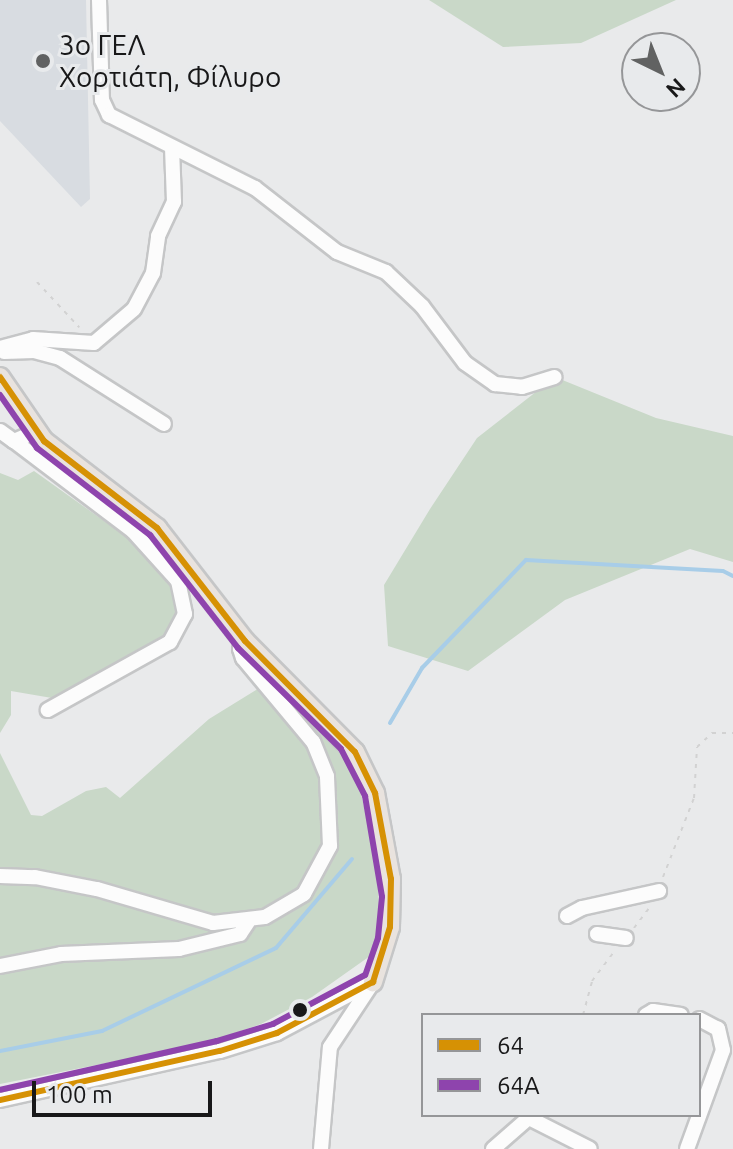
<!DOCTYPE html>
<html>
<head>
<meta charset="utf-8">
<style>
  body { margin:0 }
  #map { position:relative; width:733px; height:1149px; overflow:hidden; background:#e9eaeb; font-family:Ubuntu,sans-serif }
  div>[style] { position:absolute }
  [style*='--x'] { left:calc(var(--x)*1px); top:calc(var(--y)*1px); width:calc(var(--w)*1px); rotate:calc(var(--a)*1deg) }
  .built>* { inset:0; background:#d8dce1 }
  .green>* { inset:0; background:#c9d8c8 }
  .stream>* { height:4px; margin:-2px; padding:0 2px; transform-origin:2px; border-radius:2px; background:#a8cde8 }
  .path>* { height:2px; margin-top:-1px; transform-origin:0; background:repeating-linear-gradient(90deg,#d2d2d2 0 4px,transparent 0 10px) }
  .roads { filter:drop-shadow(2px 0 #c5c6c7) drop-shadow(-2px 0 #c5c6c7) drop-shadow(0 2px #c5c6c7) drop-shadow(0 -2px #c5c6c7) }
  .minor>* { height:14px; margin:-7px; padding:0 7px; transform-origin:7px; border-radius:7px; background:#fcfcfc }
  .major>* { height:18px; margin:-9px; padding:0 9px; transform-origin:9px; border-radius:9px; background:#e9e3de }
  .bus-1>* { height:6px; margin:-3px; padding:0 3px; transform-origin:3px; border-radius:3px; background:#d69104 }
  .bus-2>* { height:6px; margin:-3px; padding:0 3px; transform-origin:3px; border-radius:3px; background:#8e44ad }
  .dots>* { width:22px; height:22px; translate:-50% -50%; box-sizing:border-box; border:4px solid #e8eaec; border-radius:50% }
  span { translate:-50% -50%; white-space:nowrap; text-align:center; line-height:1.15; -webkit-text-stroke:6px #e8eaec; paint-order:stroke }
  .poi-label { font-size:28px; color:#181819 }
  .left { translate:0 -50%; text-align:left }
  .legend { position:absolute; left:421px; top:1013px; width:280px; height:104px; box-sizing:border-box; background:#e8eaec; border:2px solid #959698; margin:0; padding:10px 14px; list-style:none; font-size:24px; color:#181819 }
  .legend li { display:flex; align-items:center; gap:16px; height:40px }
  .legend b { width:40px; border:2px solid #959698 }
  .north { position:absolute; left:621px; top:32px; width:80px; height:80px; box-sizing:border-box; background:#e8eaec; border:2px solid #959698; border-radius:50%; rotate:137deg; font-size:22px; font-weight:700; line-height:32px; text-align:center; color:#181819 }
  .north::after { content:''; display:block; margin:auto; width:28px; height:36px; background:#616262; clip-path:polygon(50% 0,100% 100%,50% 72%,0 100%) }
  .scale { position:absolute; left:32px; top:1081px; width:180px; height:36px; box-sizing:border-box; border:4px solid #181819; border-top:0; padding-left:10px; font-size:24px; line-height:28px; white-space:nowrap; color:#181819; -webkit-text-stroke:6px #e8eaec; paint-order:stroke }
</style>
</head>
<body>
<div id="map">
  <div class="built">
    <div style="clip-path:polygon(0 0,86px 0,90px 199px,81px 207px,0 121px)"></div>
  </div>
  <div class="green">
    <div style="clip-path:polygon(429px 0,676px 0,581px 43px,503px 47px)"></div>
    <div style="clip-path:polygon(555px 377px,656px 418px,733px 436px,733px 562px,690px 549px,565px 600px,468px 671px,388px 646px,384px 585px,430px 509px,477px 438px)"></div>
    <div style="clip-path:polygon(34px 471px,135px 543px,173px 587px,178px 611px,163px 640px,52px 698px,11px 691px,11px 715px,0 733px,0 473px,18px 480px)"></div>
    <div style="clip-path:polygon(272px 680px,337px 743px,357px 776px,376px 859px,380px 919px,370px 956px,312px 997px,261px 1024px,203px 1044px,0 1084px,0 753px,31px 815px,42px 816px,86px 791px,106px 787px,120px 798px,209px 719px)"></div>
  </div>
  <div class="stream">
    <div style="--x:390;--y:723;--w:64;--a:-59.8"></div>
    <div style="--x:422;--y:668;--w:150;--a:-46.1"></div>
    <div style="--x:526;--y:560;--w:197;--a:3.2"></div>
    <div style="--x:723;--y:571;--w:11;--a:27"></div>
    <div style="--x:0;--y:1051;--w:104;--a:-11.1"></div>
    <div style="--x:102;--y:1031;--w:193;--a:-25.5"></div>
    <div style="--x:276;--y:948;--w:117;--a:-49.5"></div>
  </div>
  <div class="path">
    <div style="--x:37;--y:282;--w:62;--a:47"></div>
    <div style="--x:663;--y:877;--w:85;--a:-68.6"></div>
    <div style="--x:694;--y:798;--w:51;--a:-86.6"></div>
    <div style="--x:697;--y:747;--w:21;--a:-43"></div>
    <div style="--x:712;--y:733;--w:21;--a:0"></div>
    <div style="--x:634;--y:928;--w:25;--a:-53"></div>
    <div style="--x:583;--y:1015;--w:35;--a:-75"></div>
    <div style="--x:592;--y:981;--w:36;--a:-53"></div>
  </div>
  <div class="roads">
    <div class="minor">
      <div style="--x:99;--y:0;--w:100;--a:88.3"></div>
      <div style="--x:102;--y:100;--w:17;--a:65"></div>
      <div style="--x:109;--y:115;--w:163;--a:26.6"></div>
      <div style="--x:255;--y:188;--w:104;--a:38"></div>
      <div style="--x:337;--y:252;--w:53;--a:22.2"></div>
      <div style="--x:386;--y:272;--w:50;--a:43.4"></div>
      <div style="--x:422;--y:306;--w:71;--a:53"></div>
      <div style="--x:465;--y:363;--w:37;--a:35"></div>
      <div style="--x:495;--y:384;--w:27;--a:6"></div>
      <div style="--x:522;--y:387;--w:34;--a:-17"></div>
      <div style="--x:0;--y:348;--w:34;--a:-15"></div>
      <div style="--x:33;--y:339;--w:61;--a:3.8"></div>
      <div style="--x:94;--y:343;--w:52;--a:-40.4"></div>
      <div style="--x:134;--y:309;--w:41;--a:-62.2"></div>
      <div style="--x:153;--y:273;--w:37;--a:-82"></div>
      <div style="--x:158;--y:236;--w:38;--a:-65"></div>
      <div style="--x:174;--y:202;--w:55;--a:-92.1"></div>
      <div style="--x:4;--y:352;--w:30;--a:-2"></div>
      <div style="--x:34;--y:351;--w:27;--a:15"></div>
      <div style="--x:60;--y:358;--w:123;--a:32.4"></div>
      <div style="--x:0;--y:431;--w:17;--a:36"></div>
      <div style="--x:14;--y:441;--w:25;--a:-23"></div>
      <div style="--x:14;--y:441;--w:149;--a:37.1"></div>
      <div style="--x:133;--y:531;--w:67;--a:48"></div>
      <div style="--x:178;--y:581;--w:34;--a:78"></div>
      <div style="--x:185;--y:614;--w:32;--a:118"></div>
      <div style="--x:170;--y:642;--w:140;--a:150.9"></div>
      <div style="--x:0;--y:876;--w:35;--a:2"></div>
      <div style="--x:35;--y:877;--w:63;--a:11"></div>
      <div style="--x:97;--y:889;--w:121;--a:16.3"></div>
      <div style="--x:213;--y:923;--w:52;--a:-6.6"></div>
      <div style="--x:265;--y:917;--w:45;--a:-30.5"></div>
      <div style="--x:304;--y:894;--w:55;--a:-61.6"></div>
      <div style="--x:330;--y:846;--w:70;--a:-92.5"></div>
      <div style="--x:327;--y:776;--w:37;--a:-112"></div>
      <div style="--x:313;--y:742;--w:109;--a:-129.8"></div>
      <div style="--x:243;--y:658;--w:9;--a:-108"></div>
      <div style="--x:240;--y:649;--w:9;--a:-58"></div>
      <div style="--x:567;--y:916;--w:17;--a:-28"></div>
      <div style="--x:582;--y:908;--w:79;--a:-12.4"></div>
      <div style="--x:597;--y:934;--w:29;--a:8"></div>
      <div style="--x:0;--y:966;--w:62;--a:-11.1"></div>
      <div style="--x:61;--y:954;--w:118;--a:-2.4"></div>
      <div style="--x:179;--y:949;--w:63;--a:-13.8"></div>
      <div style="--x:240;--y:934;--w:14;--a:-56"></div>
      <div style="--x:646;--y:1015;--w:8;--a:-30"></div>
      <div style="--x:653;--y:1011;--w:28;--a:8"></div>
      <div style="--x:0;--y:1100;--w:225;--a:-12.6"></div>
      <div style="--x:220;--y:1051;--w:60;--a:-17.5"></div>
      <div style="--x:277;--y:1033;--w:109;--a:-28"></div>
      <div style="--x:529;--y:1118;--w:68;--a:26.9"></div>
      <div style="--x:321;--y:1149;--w:102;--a:-85"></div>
      <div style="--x:330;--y:1047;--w:78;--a:-56.5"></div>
      <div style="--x:493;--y:1149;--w:52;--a:-41.1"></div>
      <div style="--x:687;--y:1149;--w:105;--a:-70"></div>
      <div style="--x:723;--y:1050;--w:22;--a:-103"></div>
      <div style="--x:718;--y:1029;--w:21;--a:-152"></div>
    </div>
    <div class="major">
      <div style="--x:0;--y:377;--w:78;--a:55.5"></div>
      <div style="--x:44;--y:441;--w:143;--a:37.6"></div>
      <div style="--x:157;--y:528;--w:143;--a:52.1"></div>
      <div style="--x:245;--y:641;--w:156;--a:45.3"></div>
      <div style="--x:355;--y:752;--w:46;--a:64"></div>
      <div style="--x:375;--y:793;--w:87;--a:79.5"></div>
      <div style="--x:391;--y:879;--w:48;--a:91.2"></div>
      <div style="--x:390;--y:927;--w:58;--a:107.2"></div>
    </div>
  </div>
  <div class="bus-1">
    <div style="--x:0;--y:377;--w:78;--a:55.5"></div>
    <div style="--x:44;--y:441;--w:143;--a:37.6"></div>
    <div style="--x:157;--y:528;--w:143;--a:52.1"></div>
    <div style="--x:245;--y:641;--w:156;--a:45.3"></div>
    <div style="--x:355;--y:752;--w:46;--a:64"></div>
    <div style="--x:375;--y:793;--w:87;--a:79.5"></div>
    <div style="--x:391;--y:879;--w:48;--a:91.2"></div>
    <div style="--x:390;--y:927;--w:58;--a:107.2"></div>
    <div style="--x:0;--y:1100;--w:225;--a:-12.6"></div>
    <div style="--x:220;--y:1051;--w:60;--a:-17.5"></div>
    <div style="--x:277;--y:1033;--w:109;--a:-28"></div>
  </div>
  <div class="bus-2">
    <div style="--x:0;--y:395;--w:65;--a:55.1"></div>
    <div style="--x:37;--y:448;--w:143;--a:37.6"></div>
    <div style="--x:150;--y:535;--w:143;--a:52.1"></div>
    <div style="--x:238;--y:648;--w:144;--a:44.4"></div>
    <div style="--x:341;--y:749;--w:53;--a:62.9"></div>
    <div style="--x:365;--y:796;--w:102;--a:80.4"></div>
    <div style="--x:382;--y:897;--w:41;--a:95.6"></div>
    <div style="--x:378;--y:938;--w:39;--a:109"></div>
    <div style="--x:365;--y:975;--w:104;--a:152"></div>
    <div style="--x:273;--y:1024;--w:59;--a:163.1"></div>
    <div style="--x:217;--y:1041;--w:222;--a:167.3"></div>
  </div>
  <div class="dots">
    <div style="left:43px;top:61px;background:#616262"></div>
    <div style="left:300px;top:1010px;background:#181819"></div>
  </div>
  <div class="poi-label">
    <span class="left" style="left:59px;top:61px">3ο ΓΕΛ<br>Χορτιάτη, Φίλυρο</span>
  </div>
  <ul class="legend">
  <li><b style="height:10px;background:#d69104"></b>64</li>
  <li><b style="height:10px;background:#8e44ad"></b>64Α</li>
  </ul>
  <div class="north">N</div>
  <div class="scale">100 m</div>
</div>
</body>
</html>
